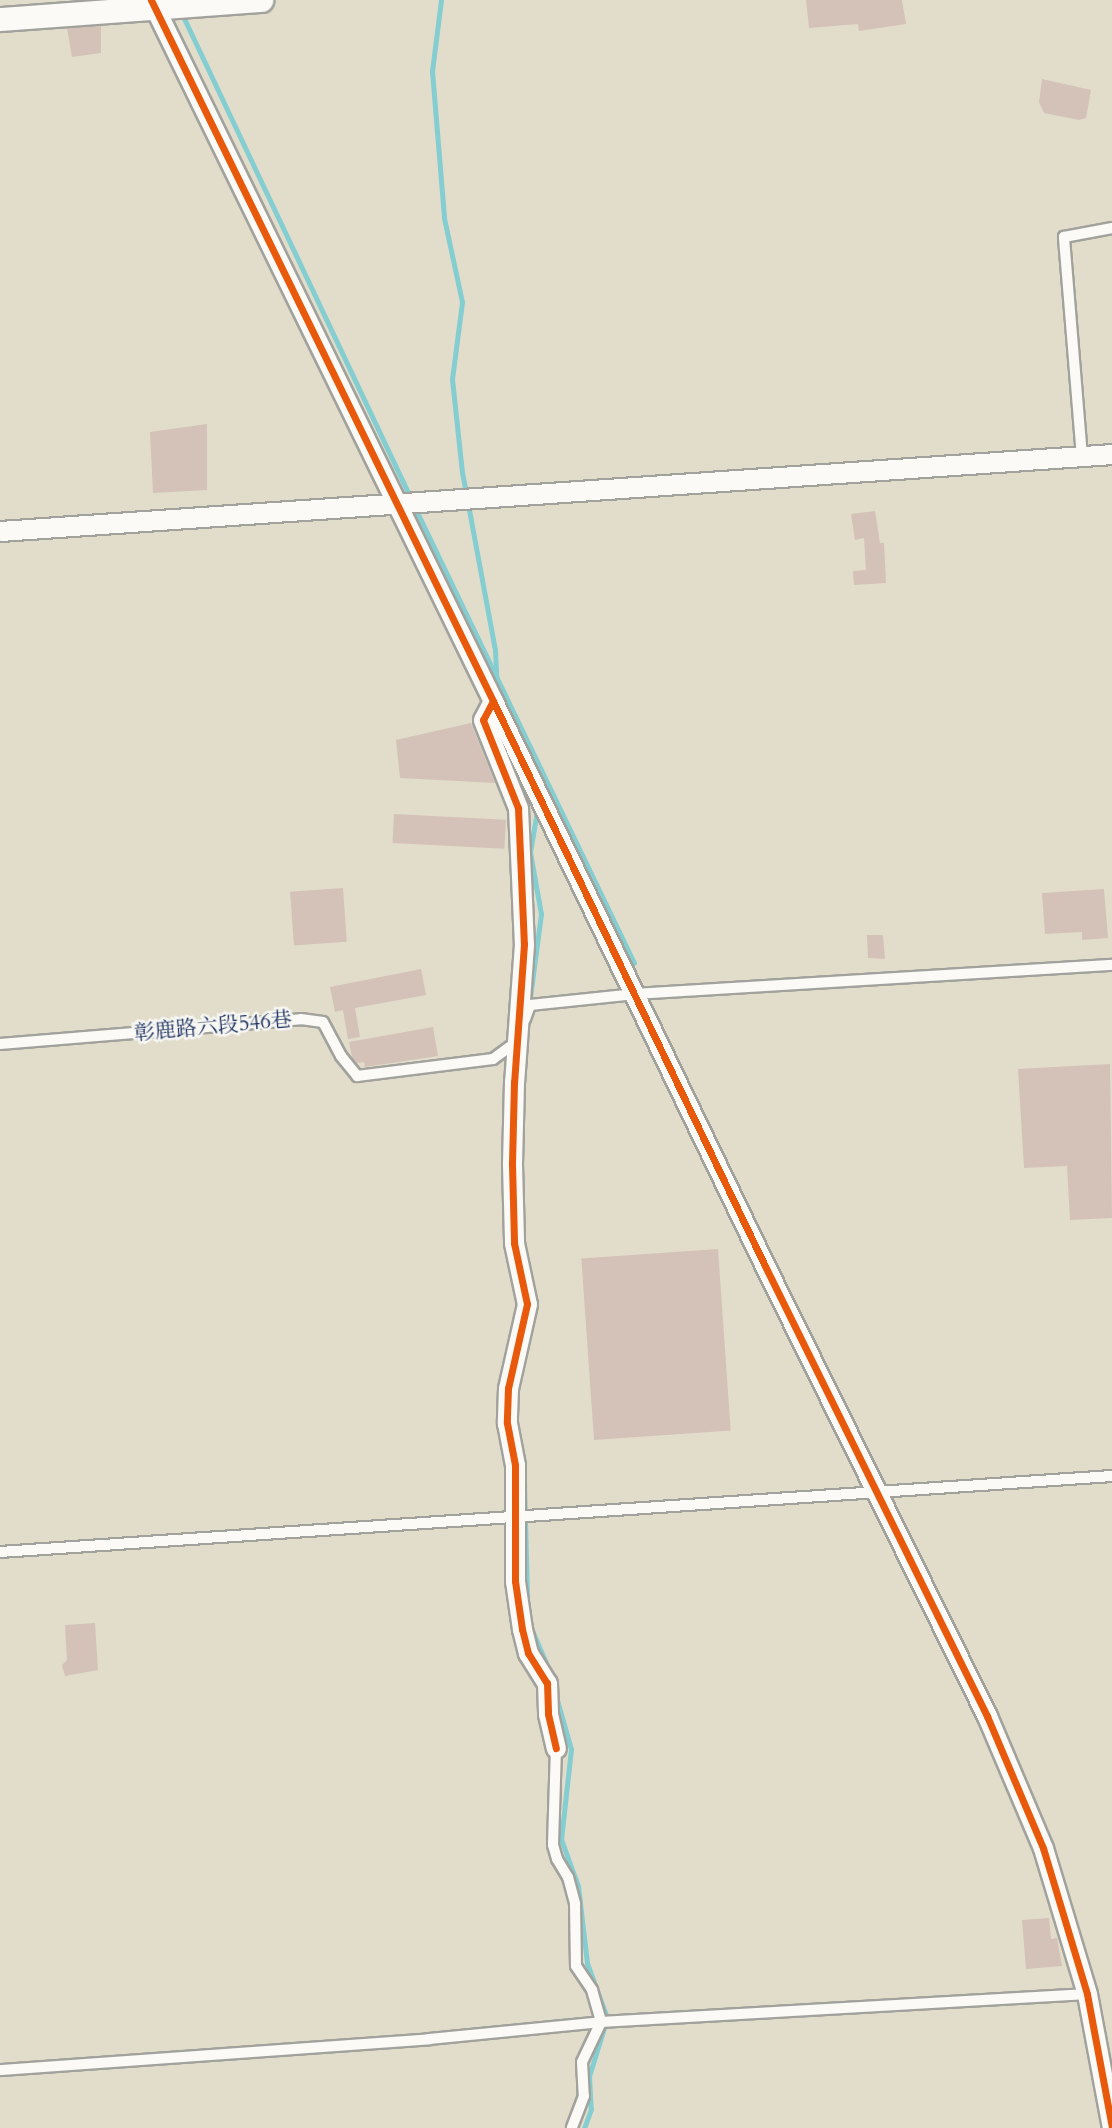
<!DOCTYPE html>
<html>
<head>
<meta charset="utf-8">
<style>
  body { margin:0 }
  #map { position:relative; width:1112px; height:2128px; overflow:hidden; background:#e2ddcb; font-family:Cardo,"Noto Serif TC",serif }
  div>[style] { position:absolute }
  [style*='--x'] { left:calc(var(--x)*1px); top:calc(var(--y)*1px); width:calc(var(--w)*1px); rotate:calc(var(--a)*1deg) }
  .stream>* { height:5px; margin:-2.5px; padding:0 2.5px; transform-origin:2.5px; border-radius:2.5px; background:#84cdd1 }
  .building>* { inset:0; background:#d4c1b8; transform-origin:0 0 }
  .roads { filter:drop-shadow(2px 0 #a2a29d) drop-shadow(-2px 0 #a2a29d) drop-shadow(0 2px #a2a29d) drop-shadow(0 -2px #a2a29d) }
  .service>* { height:10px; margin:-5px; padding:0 5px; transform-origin:5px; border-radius:5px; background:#fbfaf7 }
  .minor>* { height:19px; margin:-9.5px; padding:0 9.5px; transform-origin:9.5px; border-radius:9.5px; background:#fbfaf7 }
  .tertiary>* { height:23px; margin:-11.5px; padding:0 11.5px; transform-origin:11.5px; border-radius:11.5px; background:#fbfaf7 }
  .cycleway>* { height:7px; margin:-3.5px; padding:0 3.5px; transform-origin:3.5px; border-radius:3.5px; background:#e8590c }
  span { translate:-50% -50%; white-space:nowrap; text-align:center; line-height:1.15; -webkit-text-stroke:5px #f6f6f2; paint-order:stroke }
  .street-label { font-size:21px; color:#1b2f5e }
</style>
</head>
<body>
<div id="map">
  <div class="stream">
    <div style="--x:441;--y:0;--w:72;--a:97.2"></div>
    <div style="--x:432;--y:71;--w:147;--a:85.3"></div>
    <div style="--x:444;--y:218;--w:86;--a:77.9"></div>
    <div style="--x:462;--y:302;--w:78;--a:97.4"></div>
    <div style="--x:452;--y:379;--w:94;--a:83.9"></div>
    <div style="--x:462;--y:472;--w:181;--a:79.5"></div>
    <div style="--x:495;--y:650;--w:43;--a:87.3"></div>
    <div style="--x:181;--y:12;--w:536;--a:64.72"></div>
    <div style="--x:414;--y:506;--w:507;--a:64.29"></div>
    <div style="--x:513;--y:769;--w:35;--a:61"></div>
    <div style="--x:529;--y:1005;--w:92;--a:-82.5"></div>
    <div style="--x:541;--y:914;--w:63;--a:-100.1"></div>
    <div style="--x:530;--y:852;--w:42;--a:-80.3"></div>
    <div style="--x:524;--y:1482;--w:116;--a:88.5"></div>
    <div style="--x:531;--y:1628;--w:46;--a:66.8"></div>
    <div style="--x:555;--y:1693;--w:58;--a:74.1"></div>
    <div style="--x:571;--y:1749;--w:91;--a:96.3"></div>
    <div style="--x:561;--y:1839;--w:50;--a:70.1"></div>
    <div style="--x:578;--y:1886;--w:78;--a:83.3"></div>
    <div style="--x:587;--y:1963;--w:59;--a:70"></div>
    <div style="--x:607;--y:2018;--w:61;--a:107.2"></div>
    <div style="--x:589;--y:2076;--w:33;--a:87"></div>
    <div style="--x:591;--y:2109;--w:20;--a:110"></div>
  </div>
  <div class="building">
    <div style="clip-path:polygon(806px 0,902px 0,906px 24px,859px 31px,858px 24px,809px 28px)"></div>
    <div style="clip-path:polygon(101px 26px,101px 53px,72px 57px,67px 28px)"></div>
    <div style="clip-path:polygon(1042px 79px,1091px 90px,1086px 118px,1079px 120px,1044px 113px,1039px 102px)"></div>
    <div style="clip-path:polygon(207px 424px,207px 490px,153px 493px,150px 432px)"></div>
    <div style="clip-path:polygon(875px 511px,880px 543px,884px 543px,886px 583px,854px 585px,853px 571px,866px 570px,864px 538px,855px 540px,851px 514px)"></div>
    <div style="clip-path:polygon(471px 723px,495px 783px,400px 778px,396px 740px)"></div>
    <div style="left:394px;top:814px;width:112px;height:29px;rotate:3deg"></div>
    <div style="left:343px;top:888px;width:54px;height:53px;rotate:86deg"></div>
    <div style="clip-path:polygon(1104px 889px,1108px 938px,1082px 940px,1082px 932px,1045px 934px,1042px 893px)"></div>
    <div style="clip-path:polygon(867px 935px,883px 935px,885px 959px,868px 958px)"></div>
    <div style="clip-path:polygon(421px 969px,426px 995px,355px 1008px,360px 1037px,348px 1039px,343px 1010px,335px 1012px,330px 987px)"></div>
    <div style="clip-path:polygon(433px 1027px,438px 1056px,365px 1067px,364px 1062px,356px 1063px,352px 1057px,349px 1042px)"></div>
    <div style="clip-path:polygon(1110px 1064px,1112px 1218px,1070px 1220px,1067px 1166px,1024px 1168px,1018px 1069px)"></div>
    <div style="left:718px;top:1249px;width:182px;height:137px;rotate:86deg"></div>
    <div style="clip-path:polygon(95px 1623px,98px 1670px,65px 1676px,62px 1665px,67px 1660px,65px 1625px)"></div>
    <div style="clip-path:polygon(1049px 1918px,1051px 1939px,1057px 1938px,1062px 1966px,1026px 1969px,1022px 1920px)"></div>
  </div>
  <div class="roads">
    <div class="service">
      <div style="--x:1082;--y:457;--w:221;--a:-94.7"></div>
      <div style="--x:1064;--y:237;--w:49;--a:-10.6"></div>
      <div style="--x:525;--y:1019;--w:15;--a:-70"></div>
      <div style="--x:530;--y:1005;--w:106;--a:-6"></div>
      <div style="--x:635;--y:994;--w:478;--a:-3.5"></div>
      <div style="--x:0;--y:1044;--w:302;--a:-4.7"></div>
      <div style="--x:301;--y:1019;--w:22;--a:8"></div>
      <div style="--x:323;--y:1022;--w:38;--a:62"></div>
      <div style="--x:341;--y:1056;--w:26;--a:51"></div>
      <div style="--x:357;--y:1076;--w:137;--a:-7.1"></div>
      <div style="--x:493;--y:1059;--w:27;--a:-36"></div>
      <div style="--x:0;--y:1552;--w:1115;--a:-3.91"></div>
      <div style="--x:556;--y:1748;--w:97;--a:91.8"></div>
      <div style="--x:553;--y:1845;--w:15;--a:74"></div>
      <div style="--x:557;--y:1859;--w:21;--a:59"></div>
      <div style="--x:568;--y:1877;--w:28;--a:75"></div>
      <div style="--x:575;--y:1904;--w:62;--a:89.1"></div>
      <div style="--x:576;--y:1966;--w:29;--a:56"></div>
      <div style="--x:592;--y:1990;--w:33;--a:74"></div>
      <div style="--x:601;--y:2022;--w:44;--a:115.4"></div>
      <div style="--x:582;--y:2062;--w:34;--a:87"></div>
      <div style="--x:584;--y:2096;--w:34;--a:111"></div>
      <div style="--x:0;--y:2070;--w:430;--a:-4.1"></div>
      <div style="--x:429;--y:2039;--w:173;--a:-5.6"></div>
      <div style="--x:601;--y:2022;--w:487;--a:-3.3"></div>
    </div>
    <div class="minor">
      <div style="--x:151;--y:0;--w:780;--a:63.99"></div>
      <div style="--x:493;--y:701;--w:21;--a:118"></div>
      <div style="--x:483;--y:720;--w:95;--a:68.3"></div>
      <div style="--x:518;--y:808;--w:136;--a:87.5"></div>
      <div style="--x:524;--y:944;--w:138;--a:94.1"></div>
      <div style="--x:514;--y:1082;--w:82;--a:91.4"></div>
      <div style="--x:512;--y:1164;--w:79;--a:88.5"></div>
      <div style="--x:514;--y:1243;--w:62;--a:78"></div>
      <div style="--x:527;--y:1304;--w:86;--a:102.7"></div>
      <div style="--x:508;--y:1388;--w:35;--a:92"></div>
      <div style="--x:507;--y:1423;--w:43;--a:79.2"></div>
      <div style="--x:515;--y:1465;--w:116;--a:90"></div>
      <div style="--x:515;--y:1581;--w:49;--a:81.7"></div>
      <div style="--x:522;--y:1629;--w:25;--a:76"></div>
      <div style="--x:528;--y:1653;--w:36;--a:58"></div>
      <div style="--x:547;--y:1683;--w:31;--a:88"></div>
      <div style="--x:548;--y:1714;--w:35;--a:77"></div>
      <div style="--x:0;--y:531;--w:1115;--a:-3.96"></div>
      <div style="--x:493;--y:701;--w:627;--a:64.29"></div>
      <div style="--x:765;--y:1266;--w:502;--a:63.74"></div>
      <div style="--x:987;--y:1716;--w:143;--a:67"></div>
      <div style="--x:1043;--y:1848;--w:152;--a:73.2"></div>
      <div style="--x:1087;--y:1994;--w:135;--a:79.4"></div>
    </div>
    <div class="tertiary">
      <div style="--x:0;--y:19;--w:262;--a:-4.2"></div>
    </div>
  </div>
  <div class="cycleway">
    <div style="--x:151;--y:0;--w:780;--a:63.99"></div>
    <div style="--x:493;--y:701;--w:21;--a:118"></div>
    <div style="--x:483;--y:720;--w:95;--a:68.3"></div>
    <div style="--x:518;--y:808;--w:136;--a:87.5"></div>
    <div style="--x:524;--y:944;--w:138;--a:94.1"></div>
    <div style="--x:514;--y:1082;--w:82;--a:91.4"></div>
    <div style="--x:512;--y:1164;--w:79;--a:88.5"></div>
    <div style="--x:514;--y:1243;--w:62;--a:78"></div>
    <div style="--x:527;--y:1304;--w:86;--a:102.7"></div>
    <div style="--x:508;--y:1388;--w:35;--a:92"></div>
    <div style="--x:507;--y:1423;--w:43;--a:79.2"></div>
    <div style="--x:515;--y:1465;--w:116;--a:90"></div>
    <div style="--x:515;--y:1581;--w:49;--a:81.7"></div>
    <div style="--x:522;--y:1629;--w:25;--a:76"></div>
    <div style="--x:528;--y:1653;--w:36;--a:58"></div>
    <div style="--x:547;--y:1683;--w:31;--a:88"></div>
    <div style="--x:548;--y:1714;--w:35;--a:77"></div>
    <div style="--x:493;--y:701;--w:627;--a:64.29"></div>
    <div style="--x:765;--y:1266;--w:502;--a:63.74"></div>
    <div style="--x:987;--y:1716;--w:143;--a:67"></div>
    <div style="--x:1043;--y:1848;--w:152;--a:73.2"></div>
    <div style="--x:1087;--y:1994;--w:135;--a:79.4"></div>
  </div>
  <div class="street-label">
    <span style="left:213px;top:1027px;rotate:-5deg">彰鹿路六段546巷</span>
  </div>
</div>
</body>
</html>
